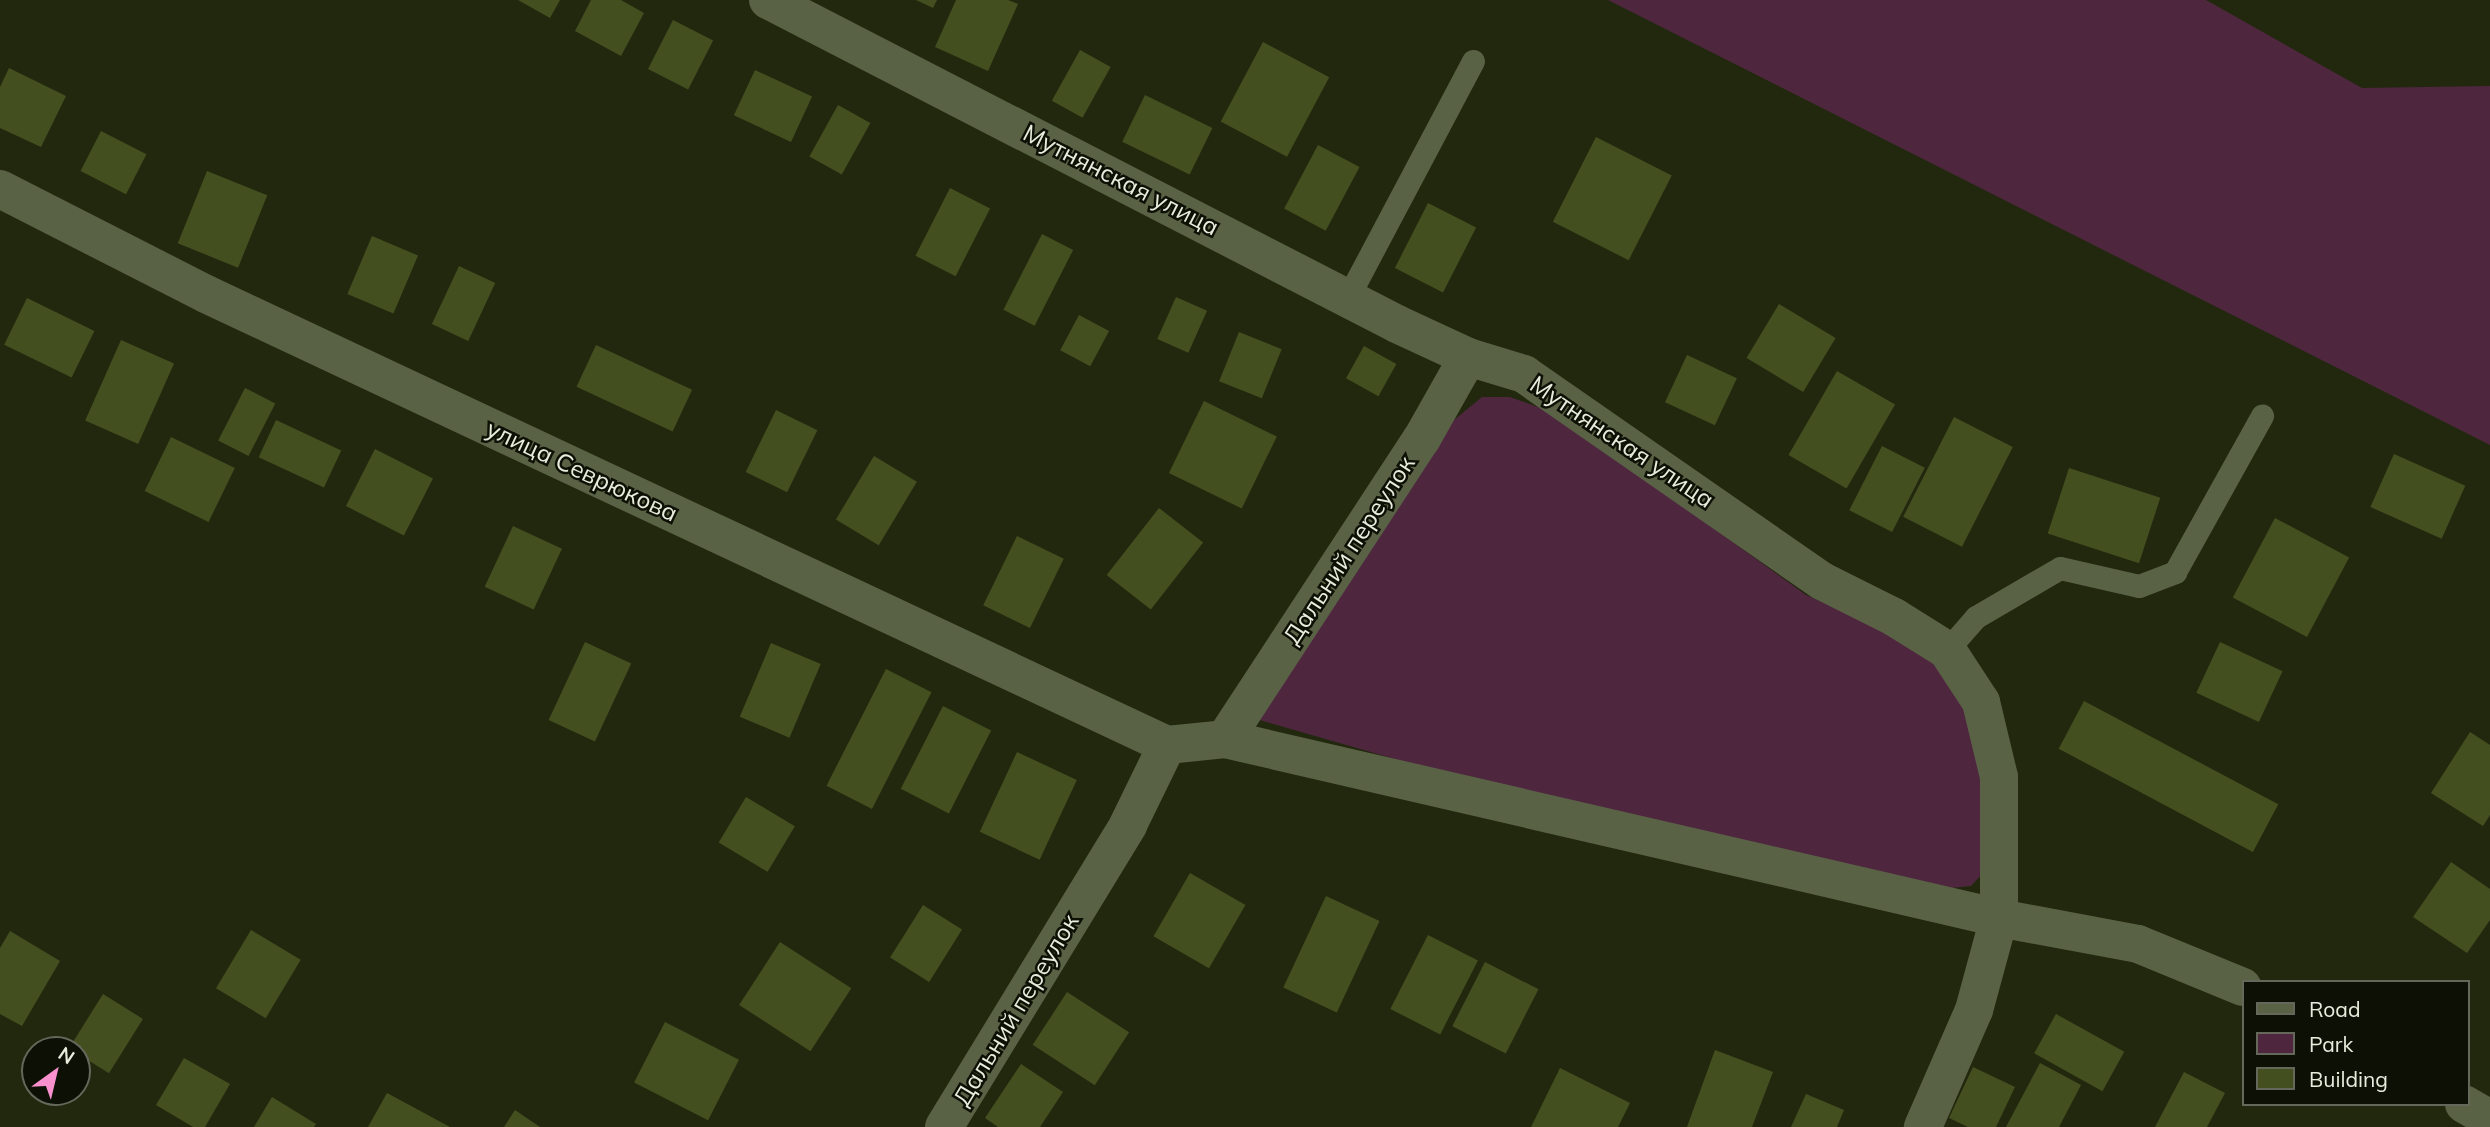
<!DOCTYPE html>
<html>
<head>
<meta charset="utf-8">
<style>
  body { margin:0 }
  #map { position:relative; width:2490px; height:1127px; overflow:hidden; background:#22280e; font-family:Mulish,sans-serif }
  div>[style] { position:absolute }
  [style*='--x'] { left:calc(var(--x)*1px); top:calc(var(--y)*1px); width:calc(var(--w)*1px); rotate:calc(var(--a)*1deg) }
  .green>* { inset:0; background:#4e273f }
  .building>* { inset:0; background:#444f20; transform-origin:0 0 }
  .service>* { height:23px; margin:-11.5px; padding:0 11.5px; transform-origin:11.5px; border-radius:11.5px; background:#5a6246 }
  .minor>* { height:38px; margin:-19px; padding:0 19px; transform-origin:19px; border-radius:19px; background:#5a6246 }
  span { translate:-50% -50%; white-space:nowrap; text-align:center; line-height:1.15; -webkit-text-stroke:5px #0d1005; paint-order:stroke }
  .street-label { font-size:24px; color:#e7ecdc }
  .legend { position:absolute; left:2242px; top:980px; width:228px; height:126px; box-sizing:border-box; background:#0d1005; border:2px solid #64685b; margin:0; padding:9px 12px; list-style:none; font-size:21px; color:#e7ecdc }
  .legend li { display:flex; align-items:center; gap:14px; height:35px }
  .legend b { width:35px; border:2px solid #64685b }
  .north { position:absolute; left:21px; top:1036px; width:70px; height:70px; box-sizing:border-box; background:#0d1005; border:2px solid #64685b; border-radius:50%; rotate:34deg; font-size:19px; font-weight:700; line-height:28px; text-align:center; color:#e7ecdc }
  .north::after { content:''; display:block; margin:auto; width:24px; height:32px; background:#f790cd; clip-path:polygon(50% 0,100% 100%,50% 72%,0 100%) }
</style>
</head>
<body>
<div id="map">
  <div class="green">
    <div style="clip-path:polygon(1608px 0,2206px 0,2362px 88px,2490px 86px,2490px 445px)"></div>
    <div style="clip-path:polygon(1482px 397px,1510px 397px,1552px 412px,1806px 595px,1902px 638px,1941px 661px,1979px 742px,1983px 873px,1971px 886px,1941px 889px,1482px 784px,1256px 719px,1454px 420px)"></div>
  </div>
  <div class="building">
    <div style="clip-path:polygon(518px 0,560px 0,550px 18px)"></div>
    <div style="clip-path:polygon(591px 0,621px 0,644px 13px,621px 56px,575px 31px)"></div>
    <div style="clip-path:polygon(916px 0,937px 0,933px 8px)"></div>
    <div style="clip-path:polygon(956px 0,1008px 0,1018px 4px,988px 71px,935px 47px)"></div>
    <div style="left:673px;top:20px;width:45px;height:55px;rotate:27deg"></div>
    <div style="left:1263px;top:42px;width:75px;height:90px;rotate:28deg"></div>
    <div style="left:1080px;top:50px;width:35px;height:58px;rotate:29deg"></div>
    <div style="clip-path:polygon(9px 68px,66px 96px,41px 147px,0 128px,0 87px)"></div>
    <div style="left:755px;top:70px;width:63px;height:50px;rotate:25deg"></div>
    <div style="left:1145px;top:95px;width:75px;height:52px;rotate:26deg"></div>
    <div style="left:838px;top:105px;width:37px;height:59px;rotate:29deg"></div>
    <div style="left:101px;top:131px;width:51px;height:45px;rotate:27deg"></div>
    <div style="left:1596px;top:137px;width:85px;height:95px;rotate:27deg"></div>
    <div style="left:1318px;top:145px;width:47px;height:72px;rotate:28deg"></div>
    <div style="left:207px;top:171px;width:65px;height:78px;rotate:22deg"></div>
    <div style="left:950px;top:188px;width:45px;height:76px;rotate:27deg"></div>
    <div style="left:1428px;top:203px;width:54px;height:73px;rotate:27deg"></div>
    <div style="left:1042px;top:234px;width:35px;height:85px;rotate:27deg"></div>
    <div style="left:372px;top:236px;width:50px;height:63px;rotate:23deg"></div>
    <div style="left:459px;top:266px;width:40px;height:64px;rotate:25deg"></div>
    <div style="left:1176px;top:297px;width:34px;height:46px;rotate:24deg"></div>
    <div style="left:27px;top:298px;width:75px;height:52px;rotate:26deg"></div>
    <div style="left:1779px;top:304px;width:66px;height:63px;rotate:31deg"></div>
    <div style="left:1079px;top:315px;width:34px;height:40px;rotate:28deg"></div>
    <div style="left:1239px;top:332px;width:46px;height:53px;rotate:22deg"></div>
    <div style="left:121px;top:340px;width:58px;height:88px;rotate:24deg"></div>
    <div style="left:596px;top:345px;width:106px;height:46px;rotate:25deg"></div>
    <div style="left:1364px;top:346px;width:37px;height:37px;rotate:29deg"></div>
    <div style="left:1687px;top:355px;width:55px;height:52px;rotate:25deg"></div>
    <div style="left:1837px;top:371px;width:67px;height:97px;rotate:30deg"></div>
    <div style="left:245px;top:388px;width:34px;height:59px;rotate:27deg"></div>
    <div style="left:1204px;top:401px;width:81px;height:80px;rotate:26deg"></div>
    <div style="left:776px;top:410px;width:46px;height:69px;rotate:26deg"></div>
    <div style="left:1954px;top:417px;width:66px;height:112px;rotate:27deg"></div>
    <div style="left:276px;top:420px;width:72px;height:41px;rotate:25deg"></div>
    <div style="left:171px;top:437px;width:71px;height:60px;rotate:26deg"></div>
    <div style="left:1882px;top:446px;width:48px;height:72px;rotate:27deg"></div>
    <div style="left:375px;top:449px;width:65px;height:64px;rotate:27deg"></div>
    <div style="left:2394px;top:454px;width:78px;height:58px;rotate:24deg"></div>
    <div style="left:874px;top:456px;width:50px;height:74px;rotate:31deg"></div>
    <div style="left:2069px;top:468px;width:96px;height:69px;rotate:18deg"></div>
    <div style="left:1159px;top:508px;width:56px;height:85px;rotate:38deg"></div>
    <div style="left:2275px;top:518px;width:84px;height:90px;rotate:28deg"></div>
    <div style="left:513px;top:526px;width:54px;height:67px;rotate:25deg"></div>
    <div style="left:1017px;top:536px;width:52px;height:77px;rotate:26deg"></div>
    <div style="left:585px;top:642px;width:51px;height:86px;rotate:25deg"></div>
    <div style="left:2220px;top:642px;width:69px;height:56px;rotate:25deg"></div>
    <div style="left:771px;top:643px;width:54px;height:80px;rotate:23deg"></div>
    <div style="left:886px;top:669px;width:51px;height:131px;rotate:27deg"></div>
    <div style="left:2084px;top:701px;width:220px;height:54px;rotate:28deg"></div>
    <div style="left:943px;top:706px;width:54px;height:93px;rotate:27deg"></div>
    <div style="clip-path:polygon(2470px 732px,2490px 745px,2490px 815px,2483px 826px,2431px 793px)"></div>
    <div style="left:1017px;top:752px;width:66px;height:88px;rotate:25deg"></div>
    <div style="left:746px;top:797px;width:57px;height:53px;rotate:31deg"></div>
    <div style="clip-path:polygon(2451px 862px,2490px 889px,2490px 920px,2467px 953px,2413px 917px)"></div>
    <div style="left:1190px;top:873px;width:64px;height:73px;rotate:30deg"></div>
    <div style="left:1326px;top:896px;width:59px;height:101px;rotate:25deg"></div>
    <div style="left:923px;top:905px;width:46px;height:62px;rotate:32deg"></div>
    <div style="left:251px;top:930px;width:58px;height:68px;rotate:31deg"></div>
    <div style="clip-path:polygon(10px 931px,60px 961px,22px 1026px,0 1014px,0 948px)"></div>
    <div style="left:1428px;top:935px;width:56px;height:83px;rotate:27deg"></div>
    <div style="left:780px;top:942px;width:85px;height:75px;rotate:33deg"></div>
    <div style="left:1485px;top:962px;width:60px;height:72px;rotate:27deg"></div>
    <div style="left:1067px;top:992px;width:74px;height:63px;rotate:33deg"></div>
    <div style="left:103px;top:994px;width:47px;height:64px;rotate:32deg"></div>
    <div style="left:2056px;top:1014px;width:78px;height:45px;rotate:29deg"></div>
    <div style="left:665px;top:1022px;width:83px;height:68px;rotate:27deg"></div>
    <div style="clip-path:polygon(1715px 1050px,1773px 1072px,1752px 1127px,1687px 1127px)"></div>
    <div style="clip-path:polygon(184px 1058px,230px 1084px,205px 1127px,193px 1127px,156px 1105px)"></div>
    <div style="clip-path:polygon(2040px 1063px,2081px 1085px,2059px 1127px,2006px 1127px)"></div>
    <div style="clip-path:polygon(1021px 1064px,1063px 1092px,1040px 1127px,998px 1127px,985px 1118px)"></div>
    <div style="clip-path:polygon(1973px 1067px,2015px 1087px,1996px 1127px,1968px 1127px,1949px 1118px)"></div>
    <div style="clip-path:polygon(1560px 1068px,1630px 1103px,1618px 1127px,1531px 1127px)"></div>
    <div style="clip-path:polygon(2184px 1072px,2225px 1093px,2207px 1127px,2155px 1127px)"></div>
    <div style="clip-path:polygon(387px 1093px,450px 1127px,368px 1127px)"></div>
    <div style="clip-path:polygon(1806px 1094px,1844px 1110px,1837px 1127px,1791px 1127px)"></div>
    <div style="clip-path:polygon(272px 1097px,316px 1124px,314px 1127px,254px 1127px)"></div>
    <div style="clip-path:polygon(515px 1110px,540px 1127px,504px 1127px)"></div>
  </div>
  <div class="service">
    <div style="--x:1348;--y:297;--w:267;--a:-62.1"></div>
    <div style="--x:1947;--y:650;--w:44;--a:-48.7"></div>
    <div style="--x:1976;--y:617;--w:97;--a:-30.3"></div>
    <div style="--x:2060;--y:568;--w:81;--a:12.8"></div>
    <div style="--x:2139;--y:586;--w:39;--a:-21"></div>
    <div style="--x:2175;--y:572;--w:179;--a:-60.9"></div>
  </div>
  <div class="minor">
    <div style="--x:768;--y:0;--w:708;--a:27.25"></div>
    <div style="--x:1397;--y:324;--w:78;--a:24.9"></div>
    <div style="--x:1468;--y:357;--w:59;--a:16.9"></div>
    <div style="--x:1524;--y:374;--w:363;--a:34.8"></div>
    <div style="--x:1822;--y:581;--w:80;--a:26.6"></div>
    <div style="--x:1894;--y:617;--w:62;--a:31.9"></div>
    <div style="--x:1947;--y:650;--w:62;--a:56.8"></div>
    <div style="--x:1981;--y:702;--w:77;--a:76.5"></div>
    <div style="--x:1999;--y:777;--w:141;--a:90"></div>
    <div style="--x:1999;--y:918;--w:141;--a:10.6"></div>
    <div style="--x:2138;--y:944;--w:113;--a:22.3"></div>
    <div style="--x:0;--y:189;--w:231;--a:27"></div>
    <div style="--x:206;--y:294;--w:1062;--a:25.14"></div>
    <div style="--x:1225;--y:739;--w:358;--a:-56.8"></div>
    <div style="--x:1421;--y:440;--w:95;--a:-60.5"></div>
    <div style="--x:1167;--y:745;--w:58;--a:-5.9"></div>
    <div style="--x:1225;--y:739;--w:794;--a:13.02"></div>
    <div style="--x:1999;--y:918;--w:95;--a:105.2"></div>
    <div style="--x:1974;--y:1010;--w:128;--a:113.6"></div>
    <div style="--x:2464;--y:1104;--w:30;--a:30"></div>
    <div style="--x:944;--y:1127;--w:354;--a:-58.6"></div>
    <div style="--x:1128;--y:825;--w:89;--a:-64"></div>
  </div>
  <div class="street-label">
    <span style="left:1121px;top:180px;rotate:27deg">Мутнянская улица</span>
    <span style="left:1622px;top:442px;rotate:34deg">Мутнянская улица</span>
    <span style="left:582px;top:471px;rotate:25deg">улица Севрюкова</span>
    <span style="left:1349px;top:550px;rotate:-57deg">Дальний переулок</span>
    <span style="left:1016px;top:1010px;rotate:-59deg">Дальний переулок</span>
  </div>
  <ul class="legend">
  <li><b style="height:9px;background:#5a6246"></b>Road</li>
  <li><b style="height:19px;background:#4e273f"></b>Park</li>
  <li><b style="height:19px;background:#444f20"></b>Building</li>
  </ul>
  <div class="north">N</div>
</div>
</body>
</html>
